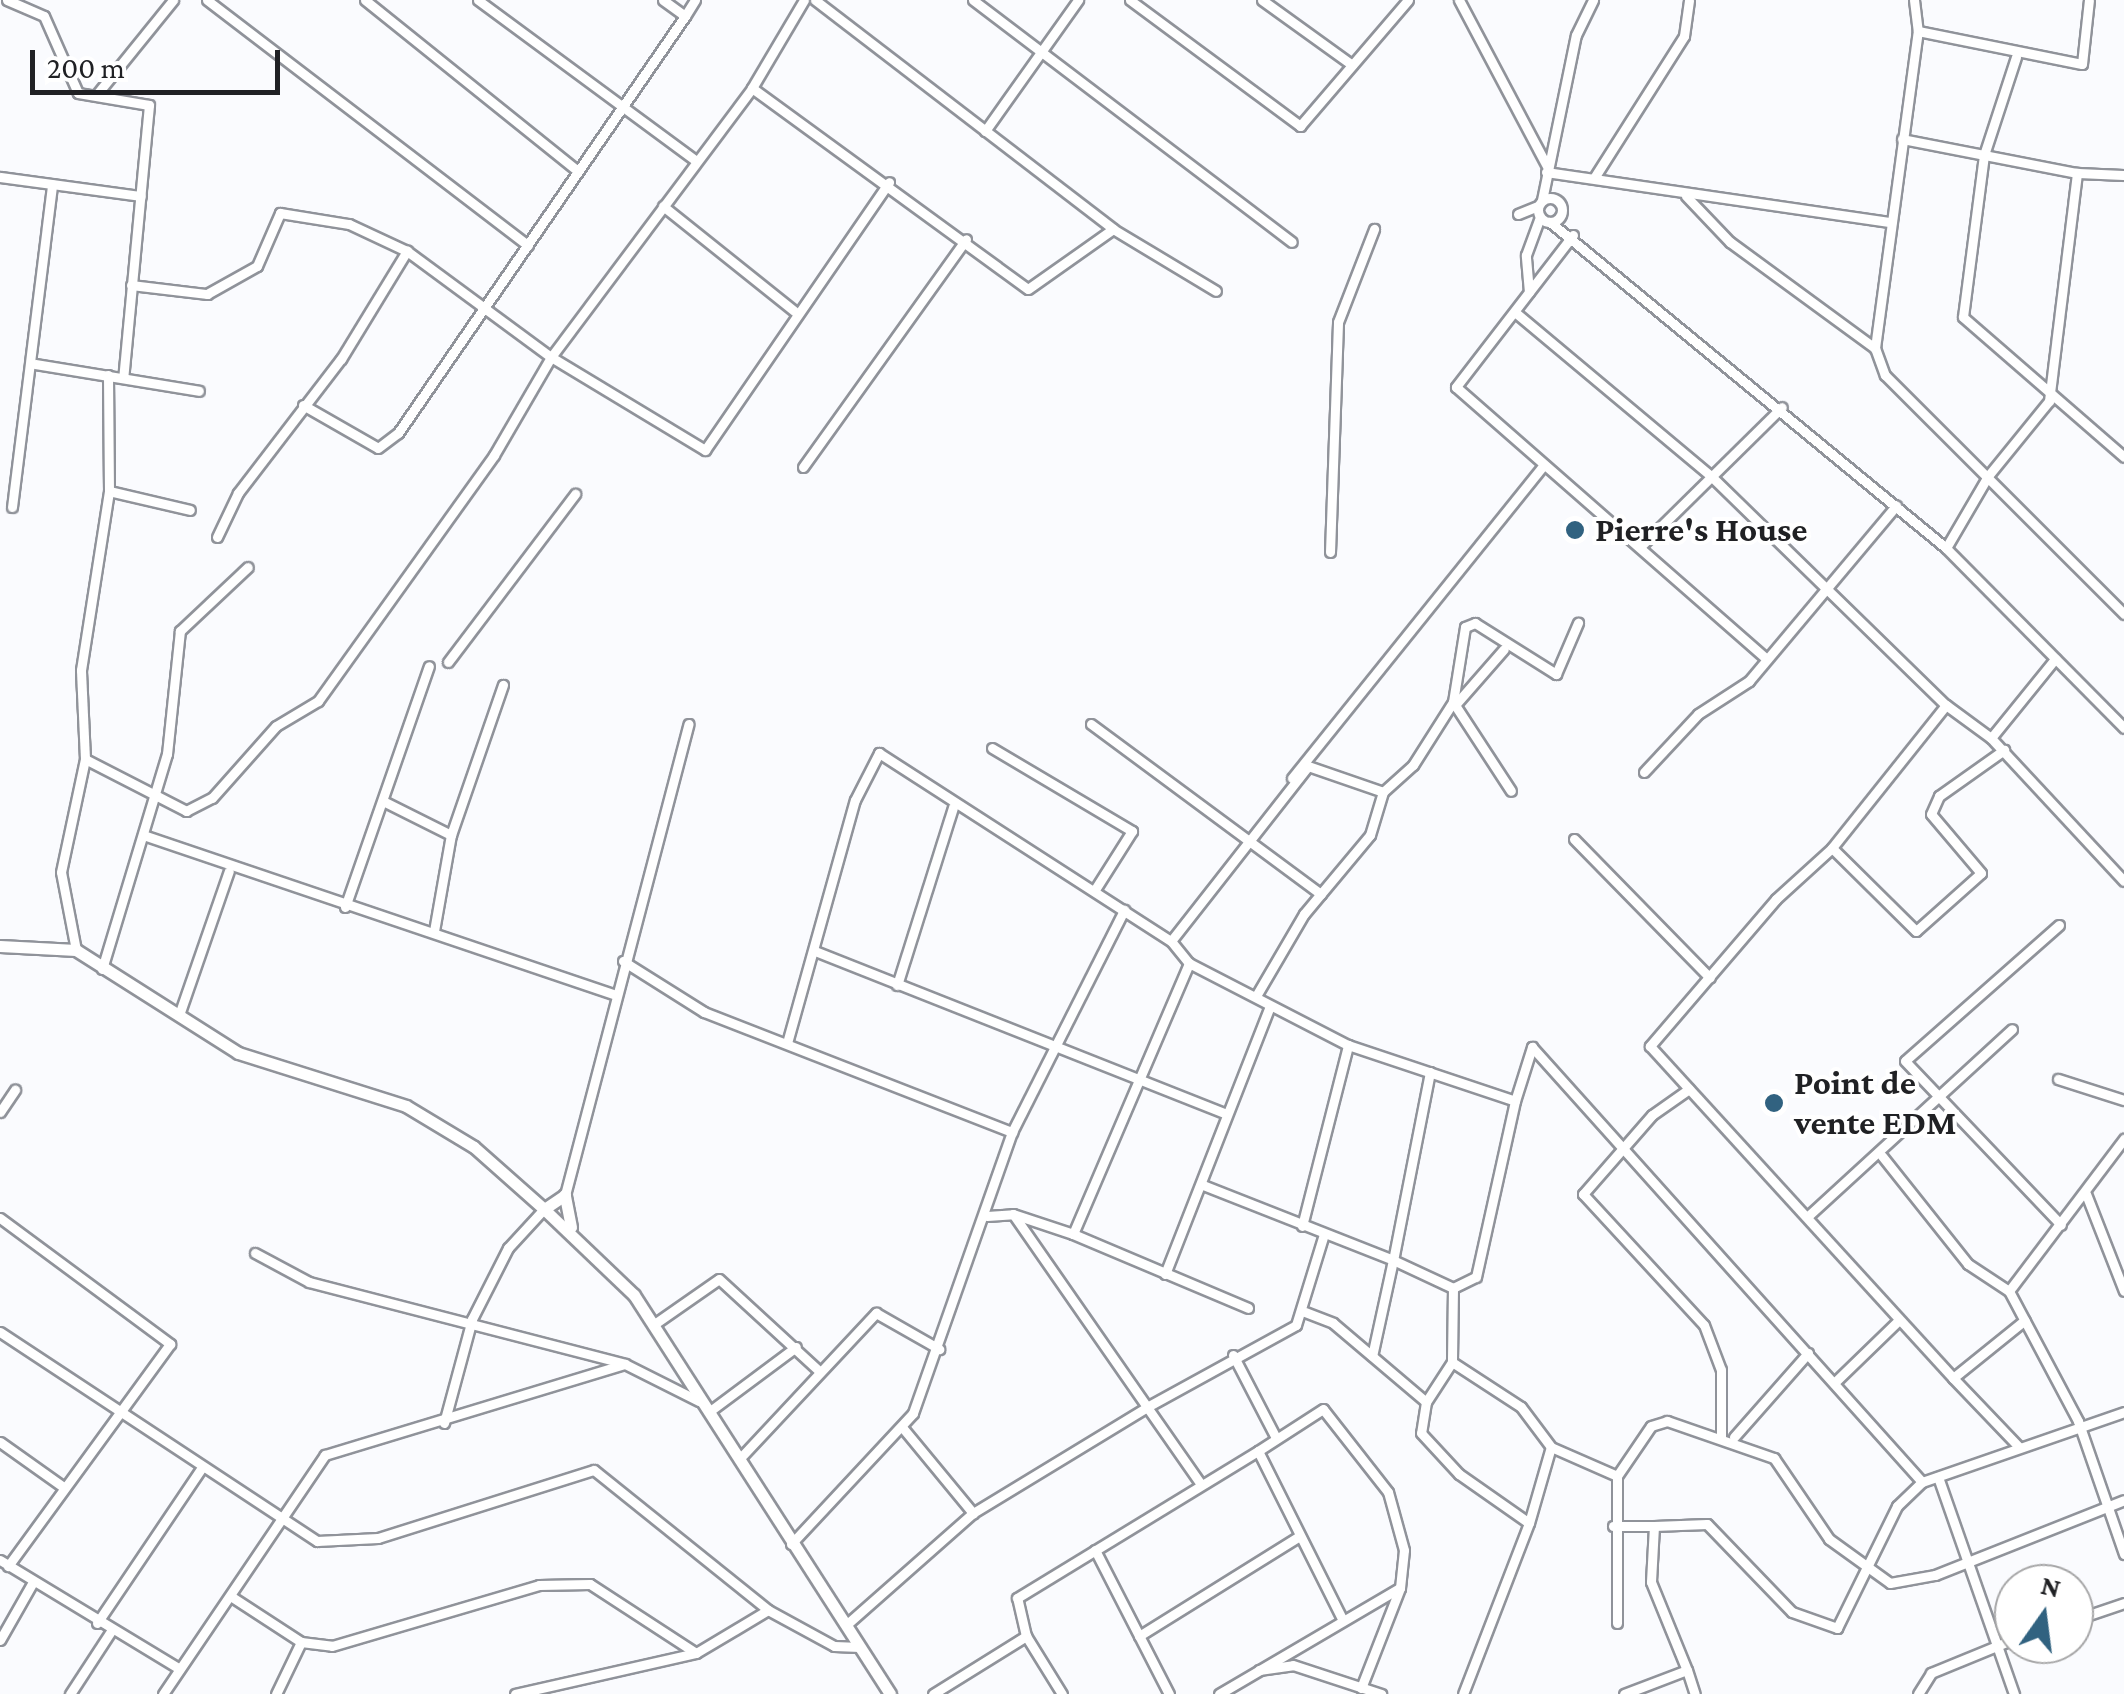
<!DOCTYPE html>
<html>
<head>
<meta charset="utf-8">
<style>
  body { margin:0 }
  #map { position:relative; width:2124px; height:1694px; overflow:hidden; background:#fafbfe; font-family:"Crimson Pro",serif }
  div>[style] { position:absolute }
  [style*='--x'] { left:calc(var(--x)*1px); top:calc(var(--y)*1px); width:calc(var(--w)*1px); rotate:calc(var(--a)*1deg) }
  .roads { filter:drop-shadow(2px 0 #90939a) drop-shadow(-2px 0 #90939a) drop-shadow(0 2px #90939a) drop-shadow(0 -2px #90939a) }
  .minor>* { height:9px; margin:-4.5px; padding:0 4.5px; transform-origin:4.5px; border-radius:4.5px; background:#fff }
  .minor>.ring { margin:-4.5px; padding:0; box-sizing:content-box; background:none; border:9px solid #fff; border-radius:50% }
  .tertiary>* { height:11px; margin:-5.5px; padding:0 5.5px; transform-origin:5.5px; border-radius:5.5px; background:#fff }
  .dots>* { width:28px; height:28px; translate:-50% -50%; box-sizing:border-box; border:5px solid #fff; border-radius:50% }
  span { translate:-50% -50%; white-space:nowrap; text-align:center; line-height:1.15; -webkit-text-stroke:8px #fff; paint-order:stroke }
  .poi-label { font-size:35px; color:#202124; font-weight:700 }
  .left { translate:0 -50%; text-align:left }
  .north { position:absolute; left:1994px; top:1564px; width:100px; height:100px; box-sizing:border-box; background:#fff; border:2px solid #a6a6a7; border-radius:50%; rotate:14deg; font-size:28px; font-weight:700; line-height:40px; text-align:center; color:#202124 }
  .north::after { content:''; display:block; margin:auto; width:35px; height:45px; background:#316280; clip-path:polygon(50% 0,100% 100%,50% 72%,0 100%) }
  .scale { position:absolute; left:30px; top:50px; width:250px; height:45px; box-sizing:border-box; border:5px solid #202124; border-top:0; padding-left:12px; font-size:30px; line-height:35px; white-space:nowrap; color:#202124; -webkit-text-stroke:8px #fff; paint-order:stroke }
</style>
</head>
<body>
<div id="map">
  <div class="roads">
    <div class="minor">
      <div style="--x:7;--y:0;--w:40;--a:23.4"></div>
      <div style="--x:44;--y:16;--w:84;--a:66.2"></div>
      <div style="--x:78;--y:93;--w:72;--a:9.6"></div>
      <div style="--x:149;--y:105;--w:274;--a:95.4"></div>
      <div style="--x:207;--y:0;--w:404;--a:37.4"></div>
      <div style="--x:365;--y:0;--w:273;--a:38.8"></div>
      <div style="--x:478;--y:0;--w:271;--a:36.4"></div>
      <div style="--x:663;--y:0;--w:27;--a:36"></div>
      <div style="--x:685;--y:16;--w:19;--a:-58"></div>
      <div style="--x:815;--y:0;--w:376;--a:37.5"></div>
      <div style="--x:1113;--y:229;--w:120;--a:31"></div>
      <div style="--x:973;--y:0;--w:400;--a:37.2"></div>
      <div style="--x:1130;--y:0;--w:212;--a:36.5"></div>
      <div style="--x:1300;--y:126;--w:166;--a:-49.4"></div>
      <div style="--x:1262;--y:0;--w:111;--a:35.8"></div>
      <div style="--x:1459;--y:0;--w:188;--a:62.1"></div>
      <div style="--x:1914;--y:0;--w:31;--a:83"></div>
      <div style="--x:1918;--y:31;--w:167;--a:11.4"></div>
      <div style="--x:2082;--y:64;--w:64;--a:-83.8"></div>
      <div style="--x:2016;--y:57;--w:103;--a:108.1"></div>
      <div style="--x:1984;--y:155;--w:163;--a:97.4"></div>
      <div style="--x:1963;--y:317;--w:213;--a:41"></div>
      <div style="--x:752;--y:88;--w:341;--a:36.1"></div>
      <div style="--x:1028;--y:289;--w:104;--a:-35.2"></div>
      <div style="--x:97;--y:94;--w:121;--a:-51"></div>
      <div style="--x:985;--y:131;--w:161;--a:-54.6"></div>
      <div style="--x:1902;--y:139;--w:178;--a:11"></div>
      <div style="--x:1546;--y:172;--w:345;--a:8.3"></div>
      <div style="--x:0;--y:177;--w:142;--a:7.7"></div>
      <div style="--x:1594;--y:178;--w:168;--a:-57.6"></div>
      <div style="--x:1684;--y:36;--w:36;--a:-82"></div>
      <div style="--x:1686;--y:196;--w:64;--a:46.3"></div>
      <div style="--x:1730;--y:242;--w:180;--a:36.2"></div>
      <div style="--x:1875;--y:348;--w:29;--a:70"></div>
      <div style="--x:1885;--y:375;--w:338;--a:45"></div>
      <div class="ring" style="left:1538px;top:198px;width:15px;height:15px"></div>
      <div style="--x:1542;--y:200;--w:168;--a:-78.4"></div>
      <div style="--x:1576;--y:35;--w:39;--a:-64"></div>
      <div style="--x:663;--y:206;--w:168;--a:38.7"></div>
      <div style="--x:1518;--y:214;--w:22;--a:-22"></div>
      <div style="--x:1550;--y:222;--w:513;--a:39.46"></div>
      <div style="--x:1946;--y:548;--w:253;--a:45.3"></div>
      <div style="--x:1573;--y:235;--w:192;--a:127.6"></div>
      <div style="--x:1456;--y:387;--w:410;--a:41.2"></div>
      <div style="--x:131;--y:285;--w:77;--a:6.8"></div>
      <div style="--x:207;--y:294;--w:57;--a:-29.2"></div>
      <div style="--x:257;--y:266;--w:58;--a:-66.5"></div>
      <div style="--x:280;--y:213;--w:70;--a:9.1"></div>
      <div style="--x:349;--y:224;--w:64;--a:25"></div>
      <div style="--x:407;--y:251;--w:179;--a:36.4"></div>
      <div style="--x:551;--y:357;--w:180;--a:31.1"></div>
      <div style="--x:705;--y:450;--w:325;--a:-55.5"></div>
      <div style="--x:1529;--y:292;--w:37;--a:-95"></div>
      <div style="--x:1526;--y:255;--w:40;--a:-69.8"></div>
      <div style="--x:1516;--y:313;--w:257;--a:39.9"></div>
      <div style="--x:1713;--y:478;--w:325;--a:44.3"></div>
      <div style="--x:1946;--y:705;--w:56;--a:36.3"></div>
      <div style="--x:1991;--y:738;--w:102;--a:-51"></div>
      <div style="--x:1875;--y:348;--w:320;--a:-82.3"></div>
      <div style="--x:35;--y:364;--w:166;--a:9.3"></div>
      <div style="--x:303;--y:405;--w:86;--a:29.8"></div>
      <div style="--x:378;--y:448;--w:25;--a:-37"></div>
      <div style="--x:398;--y:433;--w:506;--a:-55.46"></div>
      <div style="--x:803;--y:467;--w:280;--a:-54.4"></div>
      <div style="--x:109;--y:491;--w:83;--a:13.2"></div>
      <div style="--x:12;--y:507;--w:325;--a:-82.9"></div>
      <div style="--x:217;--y:537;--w:49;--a:-64.5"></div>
      <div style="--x:238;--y:493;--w:169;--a:-52.5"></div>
      <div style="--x:341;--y:359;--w:127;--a:-58.6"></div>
      <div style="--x:1640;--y:547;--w:199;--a:-44.6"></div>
      <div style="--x:1946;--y:548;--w:83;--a:-59.7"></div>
      <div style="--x:1988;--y:476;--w:97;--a:-50.9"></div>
      <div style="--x:2049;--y:401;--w:230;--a:-83"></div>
      <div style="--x:2077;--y:173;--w:47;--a:2.4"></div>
      <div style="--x:1330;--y:552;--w:230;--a:-88"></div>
      <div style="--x:1338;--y:322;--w:100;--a:-68.8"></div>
      <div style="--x:448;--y:662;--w:211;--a:-52.9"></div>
      <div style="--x:1453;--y:702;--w:106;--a:56.9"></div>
      <div style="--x:1455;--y:705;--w:74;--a:-48.8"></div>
      <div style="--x:1946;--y:705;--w:183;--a:128.6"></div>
      <div style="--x:1832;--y:848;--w:76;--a:137.7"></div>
      <div style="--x:1776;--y:899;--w:194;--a:130.6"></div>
      <div style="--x:1650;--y:1046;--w:449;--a:47.6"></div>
      <div style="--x:1091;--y:724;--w:286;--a:36.5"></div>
      <div style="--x:1991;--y:738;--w:195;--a:47.1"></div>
      <div style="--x:992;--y:748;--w:163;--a:30.7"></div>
      <div style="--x:1132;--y:831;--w:71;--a:122.3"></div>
      <div style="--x:85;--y:759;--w:114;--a:27.2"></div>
      <div style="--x:186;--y:811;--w:29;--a:-27"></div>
      <div style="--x:212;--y:798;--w:96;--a:-48.4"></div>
      <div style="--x:276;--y:726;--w:49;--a:-30.8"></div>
      <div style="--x:318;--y:701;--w:302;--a:-54.4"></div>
      <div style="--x:494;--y:455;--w:113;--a:-59.8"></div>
      <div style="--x:551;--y:357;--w:336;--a:-53.2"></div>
      <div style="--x:752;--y:88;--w:102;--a:-59.4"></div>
      <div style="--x:1644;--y:772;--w:79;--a:-47"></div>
      <div style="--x:1698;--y:714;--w:61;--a:-32.9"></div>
      <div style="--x:1749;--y:681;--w:229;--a:-50"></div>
      <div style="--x:1292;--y:778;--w:402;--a:-51.2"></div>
      <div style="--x:383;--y:801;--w:76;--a:26.6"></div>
      <div style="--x:146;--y:836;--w:494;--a:18.7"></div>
      <div style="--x:1574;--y:839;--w:194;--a:45.6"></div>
      <div style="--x:1832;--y:848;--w:118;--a:44.7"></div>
      <div style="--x:1916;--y:931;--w:87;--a:-41.7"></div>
      <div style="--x:1981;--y:873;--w:77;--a:-130.3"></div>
      <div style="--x:1931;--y:814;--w:20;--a:-66"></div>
      <div style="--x:1939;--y:796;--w:80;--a:-35.3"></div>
      <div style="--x:345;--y:907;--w:255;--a:-70.8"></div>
      <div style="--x:2059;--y:925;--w:205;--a:138.6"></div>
      <div style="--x:1905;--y:1061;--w:226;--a:46.4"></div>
      <div style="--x:434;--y:931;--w:97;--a:-80"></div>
      <div style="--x:451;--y:835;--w:159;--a:-70.9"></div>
      <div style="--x:1171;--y:941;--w:222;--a:-51.9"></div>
      <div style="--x:1308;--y:766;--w:79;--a:19.1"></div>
      <div style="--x:76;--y:950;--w:79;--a:-100.9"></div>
      <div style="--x:61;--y:872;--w:116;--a:-78"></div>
      <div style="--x:85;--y:759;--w:89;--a:-92.6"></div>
      <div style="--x:81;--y:670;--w:181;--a:-81.1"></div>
      <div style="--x:109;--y:491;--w:116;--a:-90.5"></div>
      <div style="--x:815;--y:951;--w:442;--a:21.6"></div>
      <div style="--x:623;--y:961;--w:96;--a:32.2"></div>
      <div style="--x:704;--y:1012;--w:331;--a:21.3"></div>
      <div style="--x:102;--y:969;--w:225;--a:-73.2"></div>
      <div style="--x:167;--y:754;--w:124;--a:-84"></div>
      <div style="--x:180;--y:631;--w:93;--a:-43.3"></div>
      <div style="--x:897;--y:985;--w:187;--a:-72.5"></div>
      <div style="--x:1256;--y:996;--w:95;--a:-59.7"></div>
      <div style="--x:1304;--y:914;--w:103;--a:-50.1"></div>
      <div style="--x:1370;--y:835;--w:45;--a:-73.2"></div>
      <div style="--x:1383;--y:792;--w:40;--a:-42"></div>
      <div style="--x:1413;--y:765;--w:75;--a:-57.6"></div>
      <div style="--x:1453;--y:702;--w:76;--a:-80.9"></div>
      <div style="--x:1465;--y:627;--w:11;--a:-22"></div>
      <div style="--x:1475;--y:623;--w:96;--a:32.2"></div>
      <div style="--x:1556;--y:674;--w:56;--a:-66.7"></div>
      <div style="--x:179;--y:1015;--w:152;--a:-70.9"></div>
      <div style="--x:787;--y:1043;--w:252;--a:-74.4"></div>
      <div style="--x:855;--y:800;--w:53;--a:-62.9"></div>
      <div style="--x:879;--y:753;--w:347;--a:32.8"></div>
      <div style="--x:1171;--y:941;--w:28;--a:51"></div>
      <div style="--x:1189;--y:963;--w:179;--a:27.3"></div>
      <div style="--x:1348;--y:1045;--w:176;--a:18.5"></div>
      <div style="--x:1515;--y:1101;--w:57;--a:-72.5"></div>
      <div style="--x:1532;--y:1047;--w:584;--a:48.12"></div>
      <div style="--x:1430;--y:1072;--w:192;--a:101.1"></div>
      <div style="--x:1393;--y:1260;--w:66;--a:25"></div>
      <div style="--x:1453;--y:1288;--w:74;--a:90.8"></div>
      <div style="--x:1452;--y:1362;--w:48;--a:123"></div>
      <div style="--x:1426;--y:1402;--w:31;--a:99"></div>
      <div style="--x:1421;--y:1433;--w:56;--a:47.2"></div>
      <div style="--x:1459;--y:1474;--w:85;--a:35"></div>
      <div style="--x:1529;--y:1523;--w:183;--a:111.1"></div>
      <div style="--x:2058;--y:1079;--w:69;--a:17.7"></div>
      <div style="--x:1689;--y:1089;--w:45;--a:144.9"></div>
      <div style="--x:1652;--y:1115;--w:105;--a:131.1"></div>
      <div style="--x:1583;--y:1194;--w:178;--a:47.3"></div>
      <div style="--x:1704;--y:1325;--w:48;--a:69.3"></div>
      <div style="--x:1721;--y:1370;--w:66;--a:90"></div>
      <div style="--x:0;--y:1112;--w:27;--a:-56"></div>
      <div style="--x:1882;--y:1156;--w:138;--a:51.5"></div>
      <div style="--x:1968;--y:1264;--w:49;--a:33.4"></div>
      <div style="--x:2009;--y:1291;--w:147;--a:62"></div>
      <div style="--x:2078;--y:1421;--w:141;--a:70.9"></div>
      <div style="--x:1203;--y:1185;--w:204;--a:21.5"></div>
      <div style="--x:1393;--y:1260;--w:98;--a:102.3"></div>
      <div style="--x:2086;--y:1194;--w:104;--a:68.6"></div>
      <div style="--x:565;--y:1195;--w:487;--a:-75.3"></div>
      <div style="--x:1013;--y:1214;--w:235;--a:55.2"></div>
      <div style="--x:1147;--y:1407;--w:170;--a:-28.8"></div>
      <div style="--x:1296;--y:1325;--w:95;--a:-72.9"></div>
      <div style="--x:987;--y:1216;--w:26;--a:-4"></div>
      <div style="--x:1013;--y:1214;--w:63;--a:18.4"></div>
      <div style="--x:1073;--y:1234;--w:190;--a:22.9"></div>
      <div style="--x:1807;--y:1217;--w:278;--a:-42.5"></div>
      <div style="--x:0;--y:1218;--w:212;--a:36.5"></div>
      <div style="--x:170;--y:1344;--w:275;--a:126.1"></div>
      <div style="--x:1302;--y:1226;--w:187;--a:-75.7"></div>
      <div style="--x:1073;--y:1234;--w:295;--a:-66.8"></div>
      <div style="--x:255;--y:1253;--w:61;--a:28.2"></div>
      <div style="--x:309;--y:1282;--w:326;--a:14.5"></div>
      <div style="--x:625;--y:1364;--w:83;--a:26.6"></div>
      <div style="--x:1165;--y:1274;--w:286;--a:-68.6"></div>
      <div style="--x:1453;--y:1288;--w:25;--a:-26"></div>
      <div style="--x:1476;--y:1277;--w:180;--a:-77.5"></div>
      <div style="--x:2009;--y:1291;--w:191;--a:-52.9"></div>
      <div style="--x:1305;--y:1312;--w:30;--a:21"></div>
      <div style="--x:1333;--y:1323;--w:122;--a:40.3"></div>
      <div style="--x:653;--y:1325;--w:80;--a:-34.9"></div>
      <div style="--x:719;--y:1279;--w:136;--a:42.6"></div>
      <div style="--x:0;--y:1332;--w:380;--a:33.4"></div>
      <div style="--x:317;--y:1541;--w:61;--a:-2.8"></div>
      <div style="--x:378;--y:1538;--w:226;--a:-17.5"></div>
      <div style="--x:594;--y:1470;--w:223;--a:38.8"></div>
      <div style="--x:1233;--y:1355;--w:91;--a:62.6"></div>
      <div style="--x:1452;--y:1362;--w:82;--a:33.1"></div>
      <div style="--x:1521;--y:1407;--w:50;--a:53.1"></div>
      <div style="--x:1551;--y:1447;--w:72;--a:23.7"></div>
      <div style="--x:1834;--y:1383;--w:89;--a:-44.1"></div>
      <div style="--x:710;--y:1411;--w:107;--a:-36.7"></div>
      <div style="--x:444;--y:1423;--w:108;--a:-74.9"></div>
      <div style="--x:472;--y:1319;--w:80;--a:-63.1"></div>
      <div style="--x:508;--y:1248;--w:52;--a:-47.4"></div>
      <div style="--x:902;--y:1427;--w:112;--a:50.5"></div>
      <div style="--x:1734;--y:1437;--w:112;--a:-48.6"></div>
      <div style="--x:0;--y:1442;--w:76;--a:35.4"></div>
      <div style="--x:2019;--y:1447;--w:95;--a:-133.7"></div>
      <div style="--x:1953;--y:1378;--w:92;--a:-38.9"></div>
      <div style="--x:743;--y:1455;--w:195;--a:-46.9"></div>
      <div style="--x:876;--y:1313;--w:73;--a:29.7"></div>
      <div style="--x:1938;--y:1477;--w:230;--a:70.7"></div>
      <div style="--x:1529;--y:1523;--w:79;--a:-73.9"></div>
      <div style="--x:1613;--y:1526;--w:41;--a:0"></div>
      <div style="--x:1654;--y:1526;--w:56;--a:93.1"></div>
      <div style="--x:1651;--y:1582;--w:95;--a:67.8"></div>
      <div style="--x:1654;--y:1526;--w:53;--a:-2.2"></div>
      <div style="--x:1707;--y:1524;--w:122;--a:46"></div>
      <div style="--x:1792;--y:1612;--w:48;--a:19.6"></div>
      <div style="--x:1837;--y:1628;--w:136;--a:-63.8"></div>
      <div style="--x:1897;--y:1506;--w:35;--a:-44"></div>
      <div style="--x:1922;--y:1482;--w:214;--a:-19.1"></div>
      <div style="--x:791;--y:1544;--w:179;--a:-47"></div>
      <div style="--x:913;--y:1413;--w:298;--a:-70.6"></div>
      <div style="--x:1012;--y:1132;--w:249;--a:-63.2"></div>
      <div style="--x:1095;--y:1550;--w:162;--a:62.8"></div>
      <div style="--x:0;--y:1560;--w:210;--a:31.2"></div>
      <div style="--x:232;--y:1597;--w:82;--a:33.1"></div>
      <div style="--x:301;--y:1642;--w:31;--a:7"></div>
      <div style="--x:332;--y:1646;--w:216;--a:-16.4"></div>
      <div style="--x:539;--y:1585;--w:51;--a:-1.1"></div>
      <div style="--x:590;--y:1584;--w:126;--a:33.1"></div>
      <div style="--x:2074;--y:1620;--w:53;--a:-18.8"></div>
      <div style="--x:97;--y:1623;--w:186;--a:-56"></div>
      <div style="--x:1617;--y:1623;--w:147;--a:-90"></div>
      <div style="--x:1617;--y:1476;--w:60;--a:-55.8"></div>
      <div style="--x:1651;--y:1426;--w:17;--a:-17"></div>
      <div style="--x:1667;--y:1421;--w:113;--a:19.1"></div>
      <div style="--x:1774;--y:1458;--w:98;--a:55.8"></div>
      <div style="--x:1829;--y:1539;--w:75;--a:35.8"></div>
      <div style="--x:1890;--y:1583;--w:46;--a:-10.1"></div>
      <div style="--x:1935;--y:1575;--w:203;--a:-21.6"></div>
      <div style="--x:846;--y:1625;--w:169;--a:-41.4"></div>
      <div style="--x:973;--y:1513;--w:204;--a:-31.3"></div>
      <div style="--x:1147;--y:1407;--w:93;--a:55.1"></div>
      <div style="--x:1139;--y:1636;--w:187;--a:-31.9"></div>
      <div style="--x:0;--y:1640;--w:67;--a:-60.4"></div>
      <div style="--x:1259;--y:1670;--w:34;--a:-8"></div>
      <div style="--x:1293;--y:1665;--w:93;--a:18.2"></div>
      <div style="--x:1361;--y:1688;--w:107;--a:-68.7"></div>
      <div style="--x:70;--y:1694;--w:75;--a:-56.9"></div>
      <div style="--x:163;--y:1694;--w:289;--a:-55.9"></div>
      <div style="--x:325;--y:1455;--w:313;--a:-16.9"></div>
      <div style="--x:276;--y:1694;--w:58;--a:-64.3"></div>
      <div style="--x:515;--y:1694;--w:186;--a:-12.8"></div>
      <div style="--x:696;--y:1653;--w:84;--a:-30.8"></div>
      <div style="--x:768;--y:1610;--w:75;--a:28.6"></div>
      <div style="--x:834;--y:1646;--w:26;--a:2"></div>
      <div style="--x:933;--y:1694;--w:110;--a:-31.9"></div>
      <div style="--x:1062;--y:1694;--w:68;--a:-121.8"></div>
      <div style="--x:1026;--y:1636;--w:39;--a:-103"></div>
      <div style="--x:1017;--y:1598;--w:282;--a:-31.4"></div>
      <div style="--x:1219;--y:1694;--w:210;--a:-30.4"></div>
      <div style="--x:1400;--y:1588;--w:38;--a:-84"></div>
      <div style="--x:1404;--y:1550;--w:60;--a:-105.4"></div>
      <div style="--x:1388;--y:1492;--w:105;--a:-128.1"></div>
      <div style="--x:1323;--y:1409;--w:77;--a:147.1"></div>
      <div style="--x:1258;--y:1451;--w:188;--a:63.4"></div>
      <div style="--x:1624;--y:1694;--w:67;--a:-20.9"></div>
      <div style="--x:1687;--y:1670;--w:25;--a:72"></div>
      <div style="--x:1918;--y:1694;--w:25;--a:-58"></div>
      <div style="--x:1931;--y:1673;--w:90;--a:-22.3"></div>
    </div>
    <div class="tertiary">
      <div style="--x:0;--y:946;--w:76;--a:3"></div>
      <div style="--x:76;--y:950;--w:192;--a:32.4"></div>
      <div style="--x:238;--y:1053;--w:176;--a:17.5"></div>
      <div style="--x:406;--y:1106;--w:79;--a:31.1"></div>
      <div style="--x:474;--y:1147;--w:94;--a:41.5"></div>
      <div style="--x:571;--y:1227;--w:33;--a:-101"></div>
      <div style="--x:565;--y:1195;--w:25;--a:146"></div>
      <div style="--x:544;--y:1209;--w:124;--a:43.7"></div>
      <div style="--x:634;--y:1295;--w:474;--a:57.3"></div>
    </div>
  </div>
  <div class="dots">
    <div style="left:1575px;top:530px;background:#316280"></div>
    <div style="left:1774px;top:1103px;background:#316280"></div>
  </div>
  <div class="poi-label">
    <span class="left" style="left:1595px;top:530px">Pierre's House</span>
    <span class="left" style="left:1794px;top:1103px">Point de<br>vente EDM</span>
  </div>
  <div class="north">N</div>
  <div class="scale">200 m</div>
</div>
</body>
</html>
